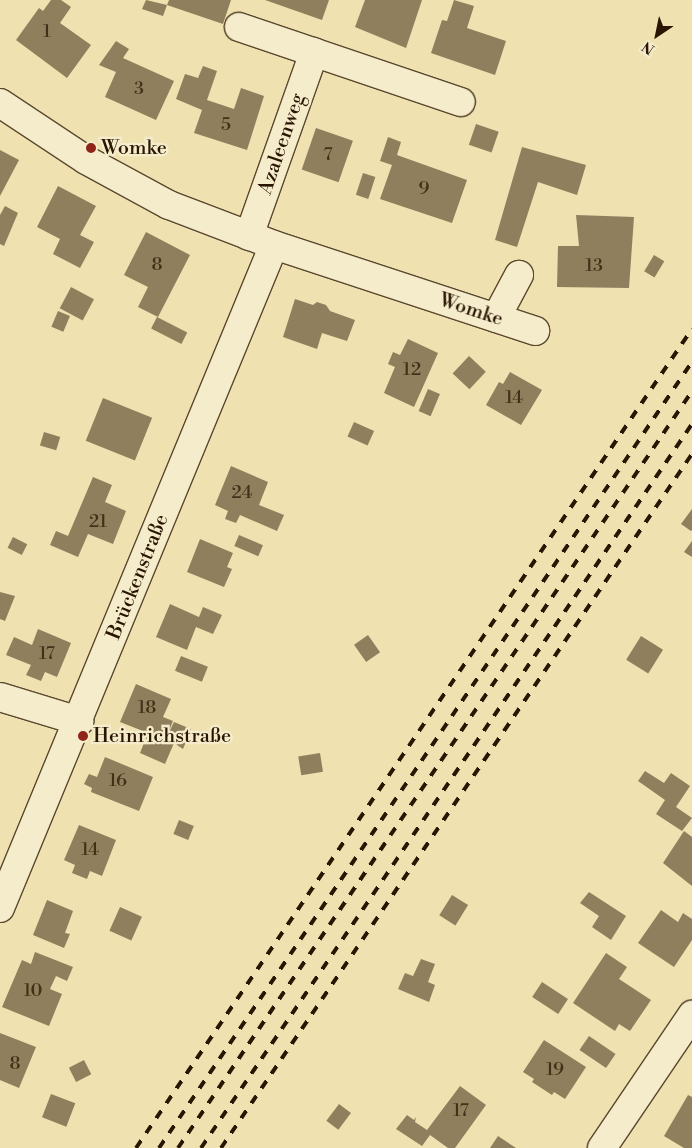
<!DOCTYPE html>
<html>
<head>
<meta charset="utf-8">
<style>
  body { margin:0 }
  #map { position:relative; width:692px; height:1148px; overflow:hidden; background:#efe1b0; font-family:"Libre Bodoni",serif }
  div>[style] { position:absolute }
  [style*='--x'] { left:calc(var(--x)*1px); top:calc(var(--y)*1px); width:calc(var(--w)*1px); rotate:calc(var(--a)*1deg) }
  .building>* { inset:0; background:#907f5c; transform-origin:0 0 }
  .roads { filter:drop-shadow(1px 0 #5a482e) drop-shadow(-1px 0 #5a482e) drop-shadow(0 1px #5a482e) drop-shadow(0 -1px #5a482e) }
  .minor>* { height:28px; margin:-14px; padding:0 14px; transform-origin:14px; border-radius:14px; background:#f5eccc }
  .rail>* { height:4px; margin-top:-2px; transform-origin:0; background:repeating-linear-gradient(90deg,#291502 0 9px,transparent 0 18px) }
  .dots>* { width:14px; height:14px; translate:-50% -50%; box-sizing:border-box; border:2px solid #f5eccc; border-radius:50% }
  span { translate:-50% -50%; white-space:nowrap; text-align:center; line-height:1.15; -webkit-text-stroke:4.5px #f5eccc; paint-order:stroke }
  .number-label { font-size:18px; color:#433018 }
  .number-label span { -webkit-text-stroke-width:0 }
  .street-label { font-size:20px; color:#291502 }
  .poi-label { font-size:20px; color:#291502 }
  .left { translate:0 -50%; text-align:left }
  .north { position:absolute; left:632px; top:10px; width:50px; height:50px; -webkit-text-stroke:4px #f5eccc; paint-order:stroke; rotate:214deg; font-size:14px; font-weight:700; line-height:20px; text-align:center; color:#291502 }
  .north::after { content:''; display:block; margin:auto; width:18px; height:22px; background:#291502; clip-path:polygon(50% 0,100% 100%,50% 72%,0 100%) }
</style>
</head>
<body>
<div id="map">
  <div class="building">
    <div style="clip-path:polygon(51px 0,61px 0,71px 7px,60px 23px,91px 45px,67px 78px,16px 40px,39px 8px,43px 11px)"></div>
    <div style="clip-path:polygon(146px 0,167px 5px,163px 16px,142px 9px)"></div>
    <div style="clip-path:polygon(169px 0,231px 0,223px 24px,167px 5px)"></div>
    <div style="clip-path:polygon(265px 0,329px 0,322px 20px)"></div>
    <div style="clip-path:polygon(365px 0,422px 0,406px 48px,355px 27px)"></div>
    <div style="clip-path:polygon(454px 0,474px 6px,467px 28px,506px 41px,495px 75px,431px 53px,442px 20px,447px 21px)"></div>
    <div style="clip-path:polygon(116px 41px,129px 49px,123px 58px,174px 81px,156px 120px,105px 97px,116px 72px,99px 65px)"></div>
    <div style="clip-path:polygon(203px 66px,217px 71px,207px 100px,234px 109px,241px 88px,264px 96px,247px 150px,194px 133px,202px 110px,176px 99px,185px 74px,198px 78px)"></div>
    <div style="left:476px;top:124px;width:24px;height:22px;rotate:19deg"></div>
    <div style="left:316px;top:128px;width:39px;height:44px;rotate:19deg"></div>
    <div style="clip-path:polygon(388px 137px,401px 142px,397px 155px,467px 180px,452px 223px,380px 199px,392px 165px,380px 161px)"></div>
    <div style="clip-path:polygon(522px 147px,586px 165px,577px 195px,538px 182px,517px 247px,495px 240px)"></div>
    <div style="clip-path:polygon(0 150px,19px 160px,0 196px)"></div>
    <div style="left:363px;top:173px;width:13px;height:23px;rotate:18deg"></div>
    <div style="clip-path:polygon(58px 186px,96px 206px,80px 235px,94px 242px,80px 268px,53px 254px,60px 239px,37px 227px)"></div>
    <div style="clip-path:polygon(5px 206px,18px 213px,4px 246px,0 244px,0 215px)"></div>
    <div style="clip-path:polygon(576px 215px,634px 217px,629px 288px,557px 287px,558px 246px,579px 246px)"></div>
    <div style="clip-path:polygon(146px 232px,190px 255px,158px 317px,138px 307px,148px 287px,124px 275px)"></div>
    <div style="left:654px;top:255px;width:12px;height:19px;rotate:31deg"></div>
    <div style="left:71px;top:287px;width:26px;height:24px;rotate:28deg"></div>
    <div style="clip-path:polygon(295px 299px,313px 305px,317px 302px,326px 305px,330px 311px,355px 320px,347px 341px,322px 333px,317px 349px,283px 337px)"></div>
    <div style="left:58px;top:311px;width:13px;height:17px;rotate:23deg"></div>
    <div style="left:157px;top:317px;width:34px;height:13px;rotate:27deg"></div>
    <div style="clip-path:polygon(408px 339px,438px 353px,414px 407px,384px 393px,395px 367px,388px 364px,393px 352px,400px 355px)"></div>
    <div style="left:469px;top:356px;width:23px;height:24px;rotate:43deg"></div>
    <div style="clip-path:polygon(510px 372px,542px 390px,521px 425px,486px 405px,499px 382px,503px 384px)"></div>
    <div style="left:428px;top:389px;width:13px;height:24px;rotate:23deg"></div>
    <div style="left:103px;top:398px;width:53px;height:46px;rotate:22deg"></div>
    <div style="left:354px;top:422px;width:22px;height:16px;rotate:24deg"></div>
    <div style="left:44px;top:432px;width:17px;height:14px;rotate:17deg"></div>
    <div style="clip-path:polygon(231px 466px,268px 482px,259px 505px,284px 515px,277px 531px,240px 515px,236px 523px,225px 519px,228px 511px,215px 505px)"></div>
    <div style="clip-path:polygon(93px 477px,112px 485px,105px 502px,126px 511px,113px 544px,88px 534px,78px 557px,50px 545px,56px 531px,68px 536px)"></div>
    <div style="clip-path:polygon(692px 509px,692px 530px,691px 531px,681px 524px)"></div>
    <div style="left:239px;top:535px;width:26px;height:12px;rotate:23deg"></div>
    <div style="left:13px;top:537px;width:16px;height:12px;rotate:27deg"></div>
    <div style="clip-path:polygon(200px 539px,233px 553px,227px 567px,232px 569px,224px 587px,187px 572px)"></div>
    <div style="clip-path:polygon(692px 541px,692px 557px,684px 552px)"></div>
    <div style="clip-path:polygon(0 592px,15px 596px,5px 621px,0 619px)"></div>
    <div style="clip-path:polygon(170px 604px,199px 617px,203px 607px,222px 615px,213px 634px,196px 627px,187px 650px,156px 637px)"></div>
    <div style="clip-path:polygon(38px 629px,71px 643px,57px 677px,45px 672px,41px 681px,26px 675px,31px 665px,6px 655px,14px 637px,32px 645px)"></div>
    <div style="left:368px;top:635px;width:21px;height:17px;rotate:55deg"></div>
    <div style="left:641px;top:636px;width:26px;height:28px;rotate:32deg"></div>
    <div style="left:181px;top:656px;width:29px;height:16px;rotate:22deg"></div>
    <div style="clip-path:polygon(136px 684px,171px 699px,163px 717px,173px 721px,165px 740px,174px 722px,191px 729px,183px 749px,174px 743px,165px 764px,140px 753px,148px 733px,120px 722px)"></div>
    <div style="left:320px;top:753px;width:19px;height:22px;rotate:81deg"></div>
    <div style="clip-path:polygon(105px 757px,153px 777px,139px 811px,91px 792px,92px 788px,84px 784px,89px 774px,97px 777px)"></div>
    <div style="clip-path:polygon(645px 771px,664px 783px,671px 773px,690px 786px,676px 807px,692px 818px,682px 831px,656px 814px,665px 800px,638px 781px)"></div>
    <div style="left:179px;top:820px;width:16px;height:15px;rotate:22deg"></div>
    <div style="clip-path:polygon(79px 825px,116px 840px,102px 876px,90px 871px,87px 879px,72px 873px,75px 865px,64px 860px)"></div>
    <div style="clip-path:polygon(684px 831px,692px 837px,692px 886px,663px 863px)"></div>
    <div style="clip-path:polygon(589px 892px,626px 916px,611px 940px,592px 927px,599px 916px,580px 903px)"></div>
    <div style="left:452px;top:895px;width:19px;height:24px;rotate:32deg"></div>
    <div style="clip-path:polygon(47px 900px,73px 911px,65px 933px,70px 934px,64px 948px,33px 935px)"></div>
    <div style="left:120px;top:907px;width:24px;height:26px;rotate:24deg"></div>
    <div style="clip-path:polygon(661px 910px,678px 922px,683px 913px,692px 919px,692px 940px,674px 967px,638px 943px)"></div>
    <div style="clip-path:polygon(35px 952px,73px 967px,67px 981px,56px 976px,50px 989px,62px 994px,49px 1026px,2px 1007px,22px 960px,31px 964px)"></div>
    <div style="clip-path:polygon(606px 953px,627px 967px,619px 979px,651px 1000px,630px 1031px,619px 1024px,615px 1031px,573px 1003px)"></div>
    <div style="clip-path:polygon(421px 959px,435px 964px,428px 982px,435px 985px,429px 1002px,398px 989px,405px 973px,413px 976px)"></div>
    <div style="left:542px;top:982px;width:31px;height:18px;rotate:33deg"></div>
    <div style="clip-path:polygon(0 1033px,36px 1047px,19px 1088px,0 1080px)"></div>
    <div style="left:589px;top:1036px;width:32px;height:17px;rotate:34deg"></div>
    <div style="clip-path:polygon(544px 1040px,586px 1067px,565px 1099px,554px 1092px,552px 1095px,532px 1082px,534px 1079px,523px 1072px)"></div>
    <div style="left:84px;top:1060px;width:16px;height:17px;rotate:63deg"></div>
    <div style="clip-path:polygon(460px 1086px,486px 1105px,455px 1148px,448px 1148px,430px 1135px,422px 1146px,396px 1129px,407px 1115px,414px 1120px,416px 1117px,415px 1122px,427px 1130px)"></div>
    <div style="left:51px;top:1094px;width:26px;height:25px;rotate:21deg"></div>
    <div style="clip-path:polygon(688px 1095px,692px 1097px,692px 1148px,684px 1148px,664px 1136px)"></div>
    <div style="left:339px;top:1104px;width:15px;height:21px;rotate:37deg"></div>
    <div style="clip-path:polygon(498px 1136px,516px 1148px,490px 1148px)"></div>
  </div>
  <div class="roads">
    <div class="minor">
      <div style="--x:239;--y:27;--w:234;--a:18.7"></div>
      <div style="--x:0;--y:103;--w:103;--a:33.5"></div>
      <div style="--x:86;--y:160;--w:94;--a:28.5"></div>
      <div style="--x:169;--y:205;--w:112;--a:20.9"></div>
      <div style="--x:274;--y:245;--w:275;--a:18.2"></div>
      <div style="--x:249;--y:236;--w:195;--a:-70.5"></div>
      <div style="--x:496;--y:318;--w:49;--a:-61.9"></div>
      <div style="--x:0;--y:697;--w:83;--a:16.9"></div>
      <div style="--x:0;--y:908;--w:717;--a:-67.55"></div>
      <div style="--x:602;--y:1148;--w:161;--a:-55.9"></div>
    </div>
  </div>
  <div class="rail">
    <div style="--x:136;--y:1148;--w:990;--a:-55.83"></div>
    <div style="--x:159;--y:1148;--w:950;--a:-55.86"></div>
    <div style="--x:178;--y:1148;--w:915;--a:-55.82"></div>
    <div style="--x:201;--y:1148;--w:875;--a:-55.86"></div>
    <div style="--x:221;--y:1148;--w:839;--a:-55.84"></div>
  </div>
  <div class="dots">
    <div style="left:91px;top:148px;background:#8f2418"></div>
    <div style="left:83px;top:736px;background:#8f2418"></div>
  </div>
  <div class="number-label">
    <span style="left:47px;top:32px">1</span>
    <span style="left:139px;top:89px">3</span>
    <span style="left:226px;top:125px">5</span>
    <span style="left:328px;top:155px">7</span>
    <span style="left:424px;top:189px">9</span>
    <span style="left:157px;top:265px">8</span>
    <span style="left:594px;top:266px">13</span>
    <span style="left:412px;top:370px">12</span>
    <span style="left:514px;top:398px">14</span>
    <span style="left:242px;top:493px">24</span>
    <span style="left:98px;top:522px">21</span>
    <span style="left:47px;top:654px">17</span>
    <span style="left:147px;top:708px">18</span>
    <span style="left:118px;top:781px">16</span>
    <span style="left:90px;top:850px">14</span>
    <span style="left:33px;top:991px">10</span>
    <span style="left:15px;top:1064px">8</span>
    <span style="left:555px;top:1070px">19</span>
    <span style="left:461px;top:1111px">17</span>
  </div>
  <div class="street-label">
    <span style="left:282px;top:144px;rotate:-71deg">Azaleenweg</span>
    <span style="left:471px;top:310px;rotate:18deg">Womke</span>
    <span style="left:138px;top:577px;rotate:-68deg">Brückenstraße</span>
  </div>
  <div class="poi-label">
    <span class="left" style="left:101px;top:148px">Womke</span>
    <span class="left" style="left:93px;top:736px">Heinrichstraße</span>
  </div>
  <div class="north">N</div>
</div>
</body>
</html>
